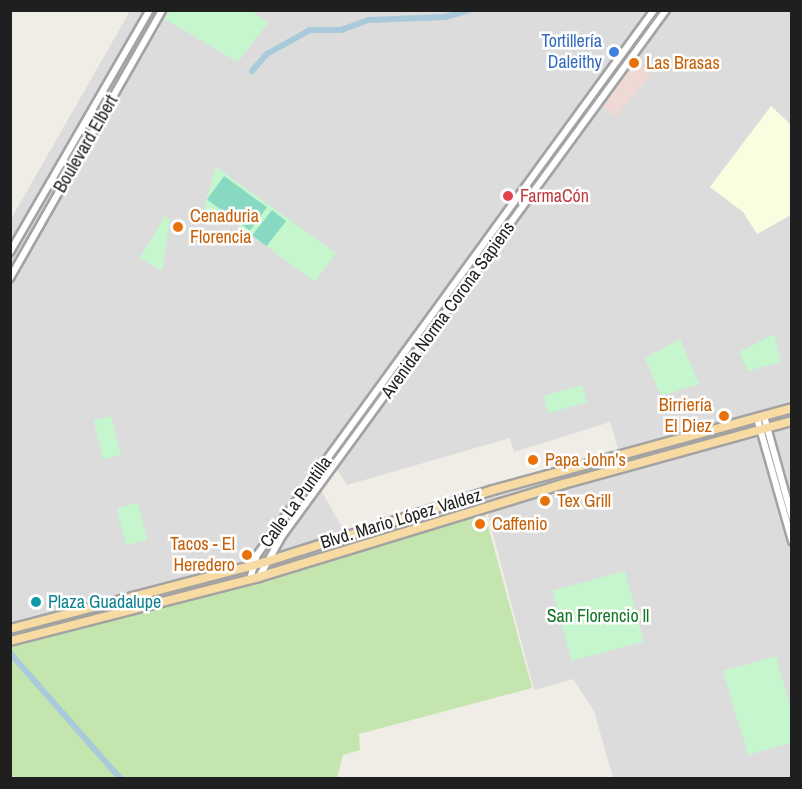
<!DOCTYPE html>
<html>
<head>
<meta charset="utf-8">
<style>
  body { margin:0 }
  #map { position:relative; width:802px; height:789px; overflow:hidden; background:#efede5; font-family:"Archivo Narrow",sans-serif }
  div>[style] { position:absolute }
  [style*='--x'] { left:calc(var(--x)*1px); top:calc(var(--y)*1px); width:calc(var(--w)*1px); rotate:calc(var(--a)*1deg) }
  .residential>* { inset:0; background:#dddcdc }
  .commercial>* { inset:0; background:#efd9d5 }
  .education>* { inset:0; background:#fafde0 }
  .grass>* { inset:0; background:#c4e6ae }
  .park>* { inset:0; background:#c5f6ce; transform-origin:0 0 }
  .pitch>* { inset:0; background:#88d9c2; transform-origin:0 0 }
  .canal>* { height:6px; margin:-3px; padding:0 3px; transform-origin:3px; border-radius:3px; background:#a8cada }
  .roads { filter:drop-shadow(2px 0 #a3a3a3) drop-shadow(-2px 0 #a3a3a3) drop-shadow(0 2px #a3a3a3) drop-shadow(0 -2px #a3a3a3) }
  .minor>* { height:6px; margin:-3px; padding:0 3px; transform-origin:3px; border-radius:3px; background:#fff }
  .major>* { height:8px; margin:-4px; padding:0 4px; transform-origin:4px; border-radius:4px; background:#f7dba3 }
  .dots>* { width:16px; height:16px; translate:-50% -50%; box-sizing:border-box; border:3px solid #fff; border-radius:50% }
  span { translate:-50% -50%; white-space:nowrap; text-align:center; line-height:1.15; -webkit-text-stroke:5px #fff; paint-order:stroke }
  .shop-label { font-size:18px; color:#366cbe }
  .right { translate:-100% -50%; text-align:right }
  .food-label { font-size:18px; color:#c56008 }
  .left { translate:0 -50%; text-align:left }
  .street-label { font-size:18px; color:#1f1f1f }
  .health-label { font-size:18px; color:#be3a42 }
  .culture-label { font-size:18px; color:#0d838f }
  .park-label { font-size:18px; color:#127725 }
  .frame { position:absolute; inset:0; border:12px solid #1f1f1f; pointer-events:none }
</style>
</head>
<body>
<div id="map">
  <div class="residential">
    <div style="clip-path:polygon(130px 11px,791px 11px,791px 778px,613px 778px,594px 711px,573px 679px,534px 690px,484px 500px,622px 462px,610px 422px,514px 452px,510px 438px,347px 485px,333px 463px,317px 483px,352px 545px,285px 566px,11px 636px,11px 219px)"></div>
  </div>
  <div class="commercial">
    <div style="clip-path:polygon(631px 59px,651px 74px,615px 117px,599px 103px)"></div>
  </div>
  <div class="education">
    <div style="clip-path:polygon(771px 106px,791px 125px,791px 215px,757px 234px,743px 212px,710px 187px)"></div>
  </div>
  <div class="grass">
    <div style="clip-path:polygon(484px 511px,532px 688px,359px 734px,360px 750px,343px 755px,337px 778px,11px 778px,11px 647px)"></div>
  </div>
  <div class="park">
    <div style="clip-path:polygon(252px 10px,268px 23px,238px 62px,164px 19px,169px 11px)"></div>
    <div style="clip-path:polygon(216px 167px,336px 253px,315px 282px,224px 215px,201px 218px)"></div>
    <div style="clip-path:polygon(165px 216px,170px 219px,162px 271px,140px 258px)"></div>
    <div style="clip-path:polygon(774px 334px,781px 362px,748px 371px,739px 352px)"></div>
    <div style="clip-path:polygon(680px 339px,699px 384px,661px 396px,645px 358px)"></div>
    <div style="left:582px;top:385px;width:18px;height:40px;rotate:74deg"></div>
    <div style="left:111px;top:416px;width:40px;height:18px;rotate:76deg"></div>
    <div style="left:138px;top:503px;width:38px;height:22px;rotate:76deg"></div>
    <div style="left:625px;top:571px;width:73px;height:75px;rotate:75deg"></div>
    <div style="clip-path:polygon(776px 656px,791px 710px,791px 743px,748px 755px,723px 671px)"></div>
  </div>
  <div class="pitch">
    <div style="left:224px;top:176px;width:53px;height:29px;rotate:36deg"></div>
    <div style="left:272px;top:210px;width:18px;height:32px;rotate:38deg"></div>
  </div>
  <div class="canal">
    <div style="--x:252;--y:71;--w:23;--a:-49"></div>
    <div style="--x:267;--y:54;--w:49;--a:-29.2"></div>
    <div style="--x:310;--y:30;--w:31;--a:0"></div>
    <div style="--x:341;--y:30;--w:30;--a:-20"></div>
    <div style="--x:369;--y:20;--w:76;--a:-2.3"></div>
    <div style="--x:445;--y:17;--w:25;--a:-16"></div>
    <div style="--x:10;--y:653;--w:167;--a:48.7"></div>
  </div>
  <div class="roads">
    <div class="minor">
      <div style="--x:10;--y:252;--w:280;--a:-60"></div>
      <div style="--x:10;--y:278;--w:308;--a:-60.4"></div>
      <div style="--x:764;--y:416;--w:105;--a:74.5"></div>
      <div style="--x:757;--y:418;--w:128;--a:74.1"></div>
      <div style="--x:259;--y:577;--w:47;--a:-60.7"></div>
      <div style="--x:282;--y:536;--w:651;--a:-53.87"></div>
      <div style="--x:250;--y:579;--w:25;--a:-74"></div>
      <div style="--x:257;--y:555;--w:674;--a:-53.93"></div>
    </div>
    <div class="major">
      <div style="--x:10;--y:629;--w:264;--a:-14.7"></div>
      <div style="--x:265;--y:562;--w:239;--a:-17.5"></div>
      <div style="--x:493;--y:490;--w:310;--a:-15.3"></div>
      <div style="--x:10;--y:641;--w:257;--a:-14.4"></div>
      <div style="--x:259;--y:577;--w:318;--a:-17"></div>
      <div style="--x:563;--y:484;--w:238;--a:-15.4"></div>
    </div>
  </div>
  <div class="dots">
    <div style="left:614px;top:52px;background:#3f7fe0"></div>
    <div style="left:634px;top:63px;background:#e8710a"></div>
    <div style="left:508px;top:196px;background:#e0444e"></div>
    <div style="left:178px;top:227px;background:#e8710a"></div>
    <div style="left:724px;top:416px;background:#e8710a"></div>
    <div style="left:533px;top:460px;background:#e8710a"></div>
    <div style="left:545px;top:501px;background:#e8710a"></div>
    <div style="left:480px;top:524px;background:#e8710a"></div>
    <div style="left:247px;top:555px;background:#e8710a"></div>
    <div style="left:36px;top:602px;background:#0f9aa8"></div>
  </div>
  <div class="shop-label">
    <span class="right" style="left:602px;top:52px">Tortillería<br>Daleithy</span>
  </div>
  <div class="food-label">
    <span class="left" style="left:646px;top:63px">Las Brasas</span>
    <span class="left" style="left:190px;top:227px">Cenaduria<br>Florencia</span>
    <span class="right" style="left:712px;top:416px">Birriería<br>El Diez</span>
    <span class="left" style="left:545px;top:460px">Papa John's</span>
    <span class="left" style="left:557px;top:501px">Tex Grill</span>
    <span class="left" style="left:492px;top:524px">Caffenio</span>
    <span class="right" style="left:235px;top:555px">Tacos - El<br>Heredero</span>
  </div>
  <div class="street-label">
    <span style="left:86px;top:144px;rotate:-60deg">Boulevard Elbert</span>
    <span style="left:448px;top:310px;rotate:-54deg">Avenida Norma Corona Sapiens</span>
    <span style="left:296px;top:502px;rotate:-54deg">Calle La Puntilla</span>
    <span style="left:401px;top:519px;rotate:-17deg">Blvd. Mario López Valdez</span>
  </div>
  <div class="health-label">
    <span class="left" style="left:520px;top:196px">FarmaCón</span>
  </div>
  <div class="culture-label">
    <span class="left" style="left:48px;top:602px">Plaza Guadalupe</span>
  </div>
  <div class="park-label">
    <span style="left:598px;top:616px">San Florencio ll</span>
  </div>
  <div class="frame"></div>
</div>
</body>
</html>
